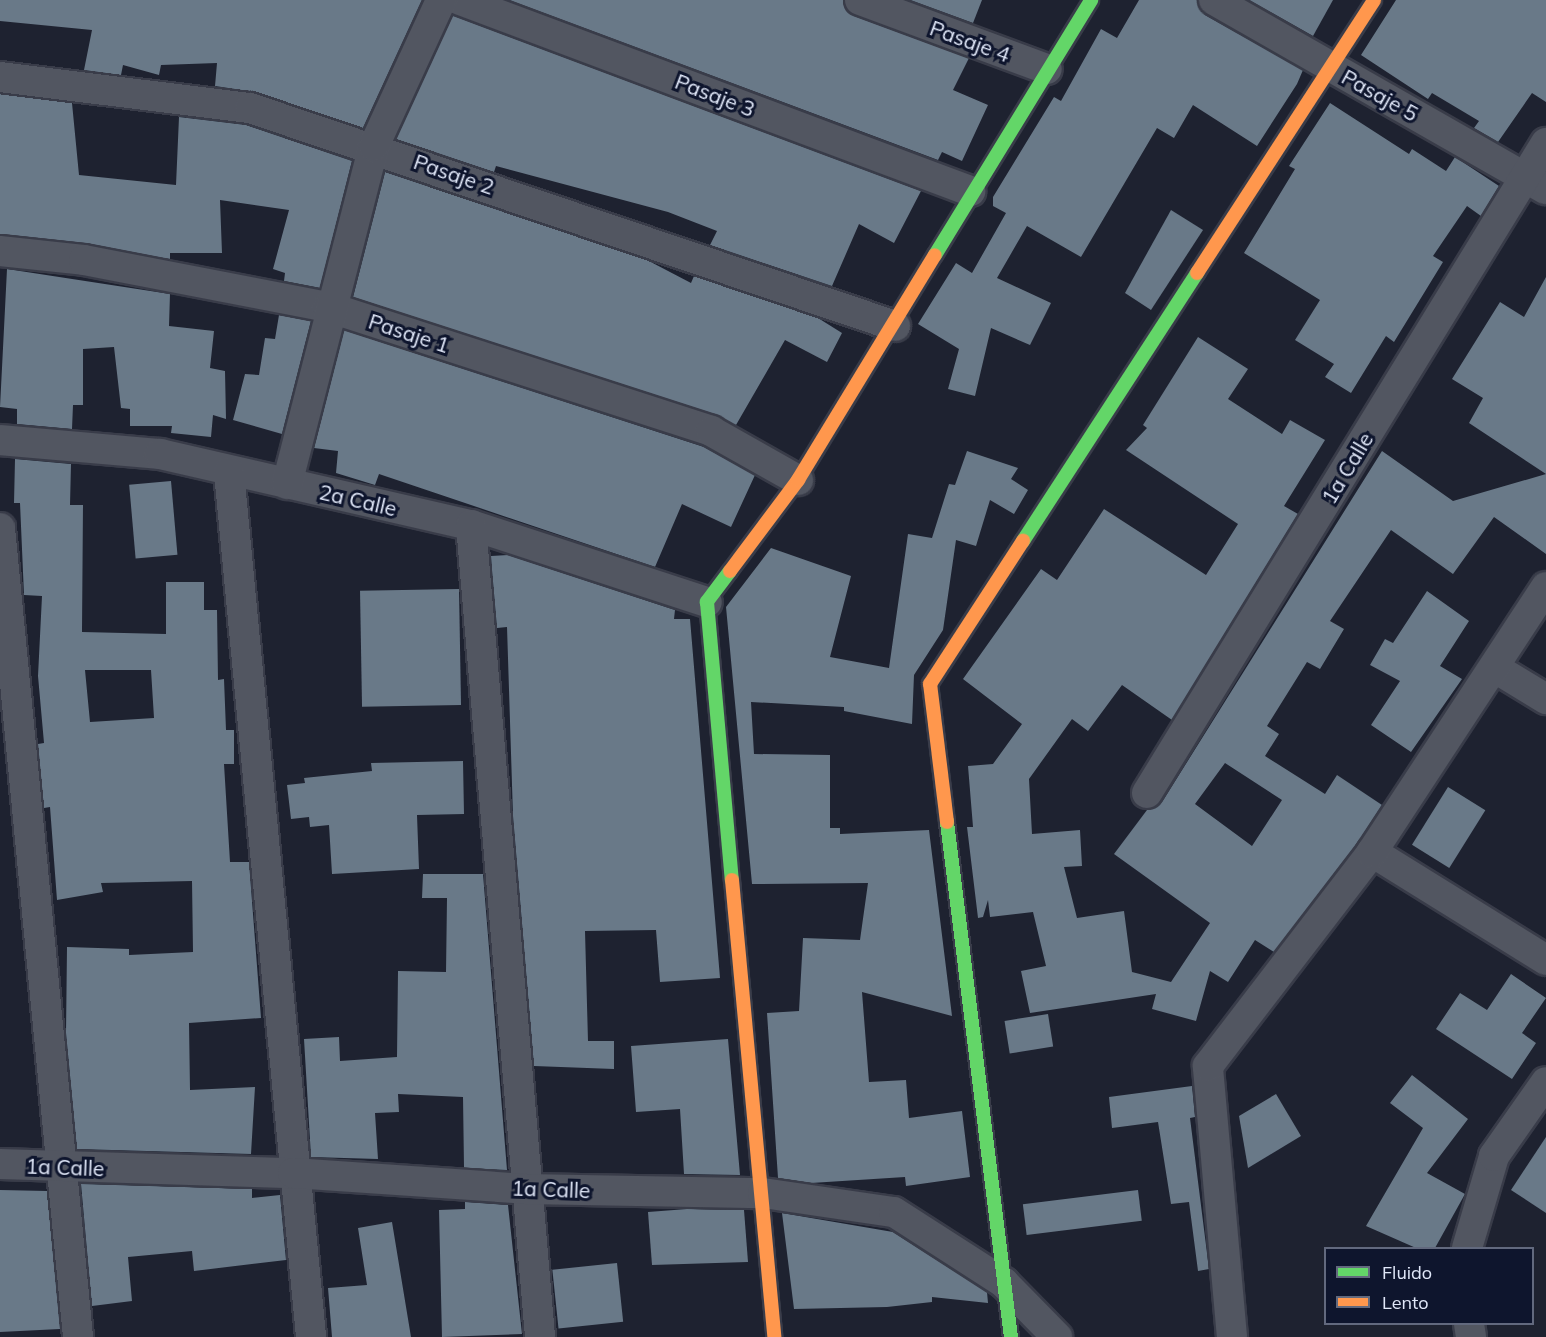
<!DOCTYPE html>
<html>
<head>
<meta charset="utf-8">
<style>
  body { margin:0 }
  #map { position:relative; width:1546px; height:1337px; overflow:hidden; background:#1e2230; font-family:Mulish,sans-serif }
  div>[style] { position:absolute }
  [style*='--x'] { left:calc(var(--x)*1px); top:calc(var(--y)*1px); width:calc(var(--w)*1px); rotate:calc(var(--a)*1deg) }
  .building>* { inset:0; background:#697988; transform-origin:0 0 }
  .roads { filter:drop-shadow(2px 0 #393c49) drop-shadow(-2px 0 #393c49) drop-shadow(0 2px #393c49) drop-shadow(0 -2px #393c49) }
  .street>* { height:30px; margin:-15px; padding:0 15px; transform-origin:15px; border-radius:15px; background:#525661 }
  .fast>* { height:14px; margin:-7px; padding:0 7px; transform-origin:7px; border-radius:7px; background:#63d668 }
  .slow>* { height:14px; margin:-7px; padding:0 7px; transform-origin:7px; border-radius:7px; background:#ff974d }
  span { translate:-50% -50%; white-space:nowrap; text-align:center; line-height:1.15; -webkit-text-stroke:6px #0e152d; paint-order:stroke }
  .street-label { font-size:21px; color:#e0e7f8 }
  .legend { position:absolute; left:1324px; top:1247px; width:210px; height:78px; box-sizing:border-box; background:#0e152d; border:2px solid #62697e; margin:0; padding:8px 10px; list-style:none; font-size:18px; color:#e0e7f8 }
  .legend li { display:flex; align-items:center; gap:12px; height:30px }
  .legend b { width:30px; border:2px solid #62697e }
</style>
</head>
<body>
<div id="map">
  <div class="building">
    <div style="clip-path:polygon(0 0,422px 0,363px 128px,255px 92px,215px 86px,217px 63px,161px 65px,159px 75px,123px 65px,121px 75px,84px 70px,92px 30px,0 21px)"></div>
    <div style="clip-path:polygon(509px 0,843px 0,854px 16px,969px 58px,953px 90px,988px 105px,962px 161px,942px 152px,938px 160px)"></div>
    <div style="clip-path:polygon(910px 0,982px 0,973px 23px)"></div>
    <div style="clip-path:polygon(1139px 0,1197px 0,1205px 15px,1303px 70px,1297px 84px,1257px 146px,1193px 105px,1174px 138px,1157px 128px,1081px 257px,1027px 226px,997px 278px,1051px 303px,1030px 345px,991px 328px,975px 396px,948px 389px,959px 349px,918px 324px,956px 263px,972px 273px,1006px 213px,993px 206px,993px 197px,1054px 97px,1061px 101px,1101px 29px,1117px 38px)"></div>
    <div style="clip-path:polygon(1249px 0,1333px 0,1313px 36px)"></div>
    <div style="clip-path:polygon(1396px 0,1546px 0,1546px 102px,1532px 93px,1498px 142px,1474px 128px,1479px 121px,1432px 93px,1428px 99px,1361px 55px)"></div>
    <div style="clip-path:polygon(453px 15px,454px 16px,921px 191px,894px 243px,859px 224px,832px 286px,710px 245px,717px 231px,668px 212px,496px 166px,494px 172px,396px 139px)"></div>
    <div style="clip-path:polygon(0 94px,72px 103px,79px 175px,176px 185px,179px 117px,246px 125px,352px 161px,320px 288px,284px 281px,285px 273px,273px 269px,289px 210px,220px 200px,222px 253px,170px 253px,170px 259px,0 234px)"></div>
    <div style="clip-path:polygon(1330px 103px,1409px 154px,1412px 149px,1446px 171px,1455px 157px,1499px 186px,1481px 216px,1467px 206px,1433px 256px,1443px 262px,1394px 342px,1386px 336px,1351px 393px,1325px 377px,1334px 364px,1295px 340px,1320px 300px,1244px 253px,1295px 169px,1289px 166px)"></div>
    <div style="clip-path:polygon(385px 172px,647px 260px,691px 283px,694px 276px,818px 318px,842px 333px,827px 362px,785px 340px,736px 425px,353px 297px)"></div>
    <div style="clip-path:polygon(1171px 210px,1203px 230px,1151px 310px,1125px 293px)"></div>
    <div style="clip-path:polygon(7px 269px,170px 294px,169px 326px,214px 331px,210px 368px,225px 371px,226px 419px,213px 415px,211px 437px,171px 433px,172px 426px,130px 426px,130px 409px,121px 408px,114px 347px,83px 349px,83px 405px,73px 405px,72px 429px,17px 424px,17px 409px,0 407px)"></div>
    <div style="clip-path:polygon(1546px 277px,1546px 474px,1469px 423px,1483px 398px,1452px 379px,1500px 302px,1524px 317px)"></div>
    <div style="clip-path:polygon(279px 315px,311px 321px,282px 434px,233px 420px,245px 374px,259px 375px,265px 338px,275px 339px)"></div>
    <div style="clip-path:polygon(344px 330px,704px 447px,755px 475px,731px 527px,682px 504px,655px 567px,379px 474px,375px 485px,336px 473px,338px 451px,314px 448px)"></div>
    <div style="clip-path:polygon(evenodd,1198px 337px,1248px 369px,1228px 399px,1282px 434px,1290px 420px,1325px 440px,1284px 506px,1298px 514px,1172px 720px,1122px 685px,1088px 731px,1072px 719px,1029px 779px,1032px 834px,1080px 830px,1082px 866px,1064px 867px,1077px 918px,1124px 911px,1132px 972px,1171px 982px,1210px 923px,1114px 854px,1147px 810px,1162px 802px,1382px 451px,1453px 501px,1546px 474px,1546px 554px,1494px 517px,1453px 574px,1391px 530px,1330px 621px,1344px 629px,1320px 669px,1307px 662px,1267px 726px,1279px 734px,1265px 756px,1325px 794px,1337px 775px,1382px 805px,1358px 842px,1274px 952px,1255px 940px,1228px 982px,1210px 971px,1196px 1021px,1152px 1009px,1156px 994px,1030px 1013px,1021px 971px,1046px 966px,1033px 912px,990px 917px,988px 900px,983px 917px,978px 918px,967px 827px,973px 827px,968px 766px,993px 764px,1022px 724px,963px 679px,1041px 569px,1057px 580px,1104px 509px,1206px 575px,1238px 524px,1126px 450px,1147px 428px,1143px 425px,1198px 337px,1225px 763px,1282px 800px,1252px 846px,1195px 804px,1225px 763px)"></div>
    <div style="clip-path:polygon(967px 451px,1018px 468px,1011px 479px,1028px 490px,1014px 514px,990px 500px,976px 546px,956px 540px,943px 630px,914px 675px,912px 724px,844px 711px,844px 707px,751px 702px,754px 754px,830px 755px,830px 828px,840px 828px,840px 834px,929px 830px,952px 1016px,862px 992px,869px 1082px,906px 1080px,909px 1118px,962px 1111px,970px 1177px,906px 1186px,905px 1177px,811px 1183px,778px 1178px,767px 1013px,799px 1011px,803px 938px,860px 940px,868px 883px,752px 884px,726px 607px,771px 548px,851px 576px,830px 657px,889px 668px,908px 534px,932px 538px,949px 484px,955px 485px)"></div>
    <div style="clip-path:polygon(evenodd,15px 459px,71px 464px,70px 505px,83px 505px,82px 632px,166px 634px,166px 582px,204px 582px,204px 610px,217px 610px,218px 680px,224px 679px,226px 730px,234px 730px,234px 764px,224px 764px,230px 862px,249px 862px,261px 1018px,189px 1023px,190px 1090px,255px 1087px,251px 1154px,77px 1149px,66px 1033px,67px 947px,129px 949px,129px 955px,193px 952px,192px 881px,101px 883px,103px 892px,57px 900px,50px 807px,44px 808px,38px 744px,44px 743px,38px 676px,42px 596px,24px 595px,20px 503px,14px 503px,15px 459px,85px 670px,151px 670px,154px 718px,90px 722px,85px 670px)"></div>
    <div style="left:171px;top:481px;width:74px;height:42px;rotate:85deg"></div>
    <div style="clip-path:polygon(508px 555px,675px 610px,674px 619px,690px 619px,720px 978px,660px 982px,656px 930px,585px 931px,588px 1041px,614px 1041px,614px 1069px,534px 1066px,513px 816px,507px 627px,497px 628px,492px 570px,491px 556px)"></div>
    <div style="left:459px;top:589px;width:116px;height:99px;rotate:89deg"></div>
    <div style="clip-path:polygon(1427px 591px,1469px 621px,1440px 666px,1462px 679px,1411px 752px,1371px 725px,1400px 681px,1370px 665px,1385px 639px,1393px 643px)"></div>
    <div style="clip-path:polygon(463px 761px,464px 814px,417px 815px,419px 869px,332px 874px,329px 825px,310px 827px,309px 817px,291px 819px,287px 785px,305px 783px,304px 778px,372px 771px,371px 763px)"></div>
    <div style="left:1448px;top:787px;width:44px;height:68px;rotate:32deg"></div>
    <div style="clip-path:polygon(423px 874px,483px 874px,507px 1170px,464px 1168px,463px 1097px,398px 1094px,399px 1112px,375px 1113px,378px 1159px,311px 1157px,304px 1039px,339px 1037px,340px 1061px,397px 1057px,398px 971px,446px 972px,447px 898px,422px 898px)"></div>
    <div style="clip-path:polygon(1511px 974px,1546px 998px,1522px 1033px,1536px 1043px,1512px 1079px,1436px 1029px,1460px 993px,1487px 1010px)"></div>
    <div style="left:1048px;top:1014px;width:33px;height:44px;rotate:81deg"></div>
    <div style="clip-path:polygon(728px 1039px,740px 1175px,684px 1174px,680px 1109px,636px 1112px,631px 1046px)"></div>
    <div style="clip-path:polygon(1412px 1075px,1468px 1119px,1427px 1173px,1465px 1194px,1435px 1248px,1416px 1248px,1366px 1226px,1423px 1128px,1390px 1103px)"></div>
    <div style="clip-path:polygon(1192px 1086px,1195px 1117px,1190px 1118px,1209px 1269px,1198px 1271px,1189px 1202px,1171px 1204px,1158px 1122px,1112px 1128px,1109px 1097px)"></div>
    <div style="clip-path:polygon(1276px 1094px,1301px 1136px,1248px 1168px,1239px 1116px)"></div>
    <div style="clip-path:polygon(1546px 1137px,1546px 1213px,1511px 1190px)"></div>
    <div style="clip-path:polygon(81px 1184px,252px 1189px,252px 1198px,280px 1195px,286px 1260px,194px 1271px,192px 1251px,128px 1257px,132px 1301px,92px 1306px)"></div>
    <div style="clip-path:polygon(0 1190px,47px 1191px,60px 1329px,0 1332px)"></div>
    <div style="left:1138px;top:1190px;width:31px;height:116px;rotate:83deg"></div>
    <div style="clip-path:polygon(465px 1202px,508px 1205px,522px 1334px,442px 1337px,439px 1210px,465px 1209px)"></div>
    <div style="clip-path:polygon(687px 1209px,744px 1210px,748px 1262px,652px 1265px,648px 1212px)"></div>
    <div style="clip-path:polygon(782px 1213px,893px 1232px,987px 1292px,988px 1303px,932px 1297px,932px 1302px,887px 1307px,794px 1309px)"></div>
    <div style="clip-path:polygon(392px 1222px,411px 1337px,332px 1337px,328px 1288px,367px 1285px,358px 1228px)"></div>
    <div style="left:617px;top:1263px;width:59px;height:65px;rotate:84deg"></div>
  </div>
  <div class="roads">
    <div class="street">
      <div style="--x:460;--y:0;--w:545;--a:20.53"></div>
      <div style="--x:860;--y:0;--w:199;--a:20.3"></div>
      <div style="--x:1214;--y:0;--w:382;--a:29.7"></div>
      <div style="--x:0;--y:77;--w:252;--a:7.1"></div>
      <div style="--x:250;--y:108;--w:681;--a:18.67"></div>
      <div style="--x:0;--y:251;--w:84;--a:6.1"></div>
      <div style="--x:84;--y:260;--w:248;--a:10.9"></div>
      <div style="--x:328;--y:307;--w:403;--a:17.9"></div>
      <div style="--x:711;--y:431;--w:100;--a:29.4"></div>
      <div style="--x:0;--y:440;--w:161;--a:5"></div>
      <div style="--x:160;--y:454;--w:319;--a:12.9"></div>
      <div style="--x:471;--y:525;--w:248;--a:18.1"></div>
      <div style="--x:229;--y:472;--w:869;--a:84.58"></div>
      <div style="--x:287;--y:484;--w:349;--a:-75.6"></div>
      <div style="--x:374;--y:146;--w:161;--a:-65.3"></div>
      <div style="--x:471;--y:525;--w:815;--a:85.14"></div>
      <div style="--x:0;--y:528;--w:813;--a:84.49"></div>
      <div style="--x:1495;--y:668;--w:60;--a:31.3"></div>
      <div style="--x:1147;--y:793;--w:763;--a:-58.46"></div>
      <div style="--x:1372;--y:852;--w:205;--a:31.8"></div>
      <div style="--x:0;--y:1164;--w:293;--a:1.8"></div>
      <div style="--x:293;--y:1173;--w:233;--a:3.9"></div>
      <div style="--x:525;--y:1189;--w:238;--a:1"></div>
      <div style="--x:763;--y:1193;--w:132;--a:8.3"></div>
      <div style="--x:894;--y:1212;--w:131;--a:32.8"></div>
      <div style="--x:1004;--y:1283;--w:76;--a:45.5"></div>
      <div style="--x:1467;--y:1248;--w:96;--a:-73.6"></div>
      <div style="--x:1494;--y:1156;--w:90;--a:-54.9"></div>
      <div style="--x:1469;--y:1324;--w:13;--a:81"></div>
      <div style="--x:1232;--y:1337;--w:272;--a:-95.1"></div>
      <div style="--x:1208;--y:1066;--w:270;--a:-52.5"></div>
      <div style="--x:1372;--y:852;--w:317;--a:-56.7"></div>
    </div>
    <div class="fast">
      <div style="--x:935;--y:255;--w:299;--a:-58.5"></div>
      <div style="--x:1023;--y:541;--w:320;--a:-57"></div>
      <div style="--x:730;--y:571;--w:39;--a:127"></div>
      <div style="--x:707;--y:602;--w:279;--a:84.9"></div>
      <div style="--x:947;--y:822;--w:519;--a:82.92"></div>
    </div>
    <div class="slow">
      <div style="--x:1197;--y:273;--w:325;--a:-57"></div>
      <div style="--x:730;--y:571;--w:114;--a:-53.2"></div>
      <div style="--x:798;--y:480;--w:263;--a:-58.7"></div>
      <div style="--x:947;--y:822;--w:139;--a:-97"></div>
      <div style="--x:930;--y:684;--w:171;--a:-57"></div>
      <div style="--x:732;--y:880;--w:459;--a:84.7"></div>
    </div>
  </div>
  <div class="street-label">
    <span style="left:970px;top:41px;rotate:20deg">Pasaje 4</span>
    <span style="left:715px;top:95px;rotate:21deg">Pasaje 3</span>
    <span style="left:1380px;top:95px;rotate:29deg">Pasaje 5</span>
    <span style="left:454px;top:174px;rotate:19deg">Pasaje 2</span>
    <span style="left:409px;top:333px;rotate:18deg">Pasaje 1</span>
    <span style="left:1347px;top:468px;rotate:-59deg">1a Calle</span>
    <span style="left:358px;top:500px;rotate:13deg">2a Calle</span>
    <span style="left:65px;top:1167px;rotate:2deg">1a Calle</span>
    <span style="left:551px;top:1189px;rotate:2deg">1a Calle</span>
  </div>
  <ul class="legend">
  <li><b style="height:8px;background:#63d668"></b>Fluido</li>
  <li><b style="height:8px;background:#ff974d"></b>Lento</li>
  </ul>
</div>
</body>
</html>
